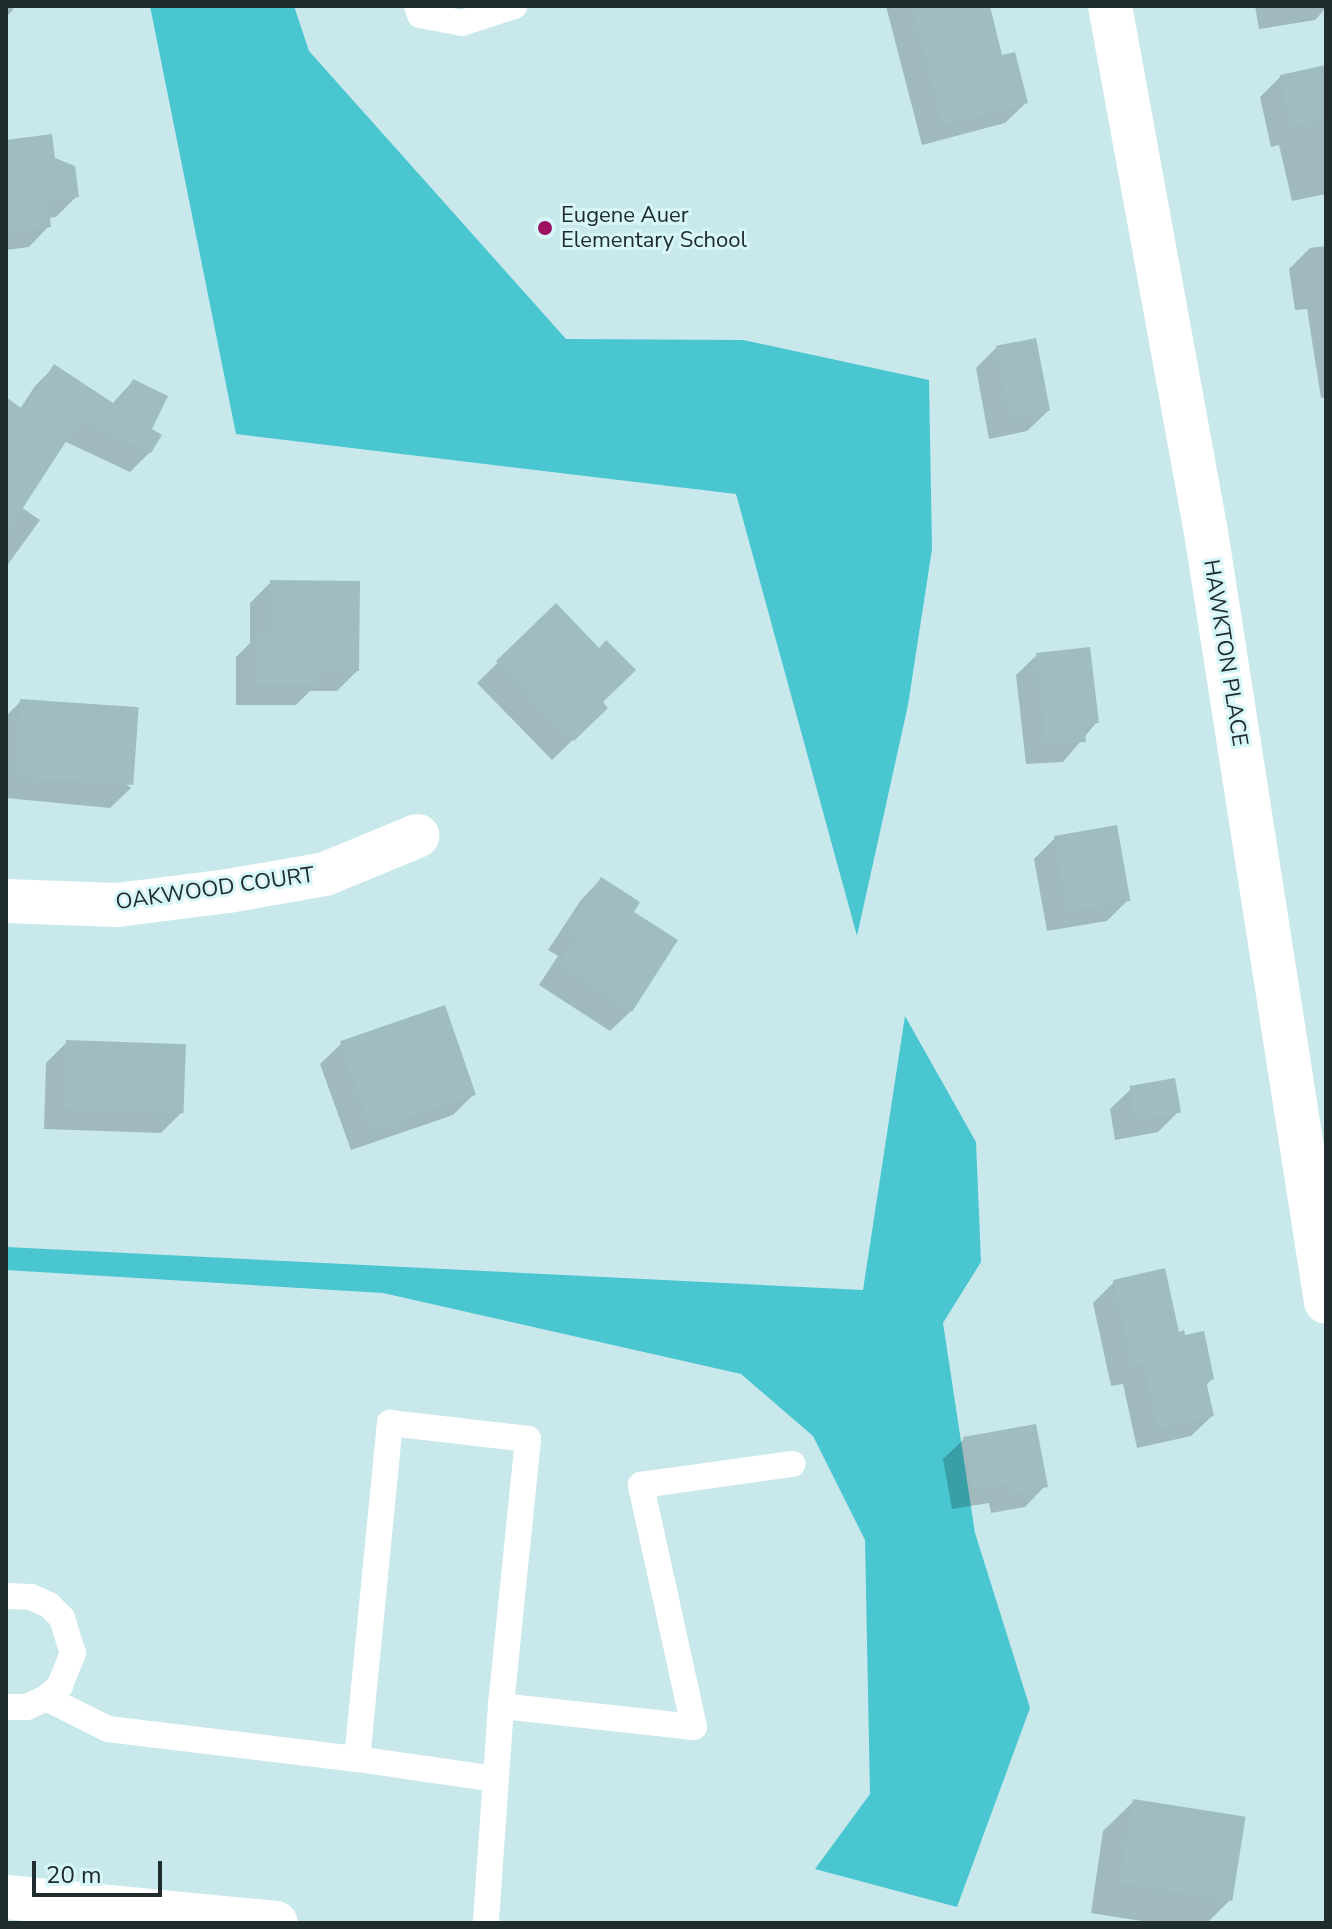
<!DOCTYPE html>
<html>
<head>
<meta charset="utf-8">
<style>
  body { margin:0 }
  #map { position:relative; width:1332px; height:1929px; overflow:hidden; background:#c9e8eb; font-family:"Nunito Sans",sans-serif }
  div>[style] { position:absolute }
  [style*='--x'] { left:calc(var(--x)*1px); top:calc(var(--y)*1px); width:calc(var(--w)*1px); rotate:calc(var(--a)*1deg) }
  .forest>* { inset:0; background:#49c6d0 }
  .shadow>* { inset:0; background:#0003 }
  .building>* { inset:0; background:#9fbdc0; transform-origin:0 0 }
  .service>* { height:26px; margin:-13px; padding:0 13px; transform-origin:13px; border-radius:13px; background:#fff }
  .minor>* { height:44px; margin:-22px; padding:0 22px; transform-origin:22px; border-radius:22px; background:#fff }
  .primary>* { height:44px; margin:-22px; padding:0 22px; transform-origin:22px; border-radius:22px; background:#fff }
  .dots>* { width:22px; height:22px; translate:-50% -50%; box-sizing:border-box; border:4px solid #d6f6f8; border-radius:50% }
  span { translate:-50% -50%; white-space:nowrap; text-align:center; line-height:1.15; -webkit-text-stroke:6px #d6f6f8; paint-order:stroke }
  .poi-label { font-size:22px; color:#202c2d }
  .left { translate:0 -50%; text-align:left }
  .street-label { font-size:22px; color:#202c2d }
  .frame { position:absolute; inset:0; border:8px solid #202c2d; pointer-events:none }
  .scale { position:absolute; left:32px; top:1861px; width:130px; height:36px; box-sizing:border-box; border:4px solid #202c2d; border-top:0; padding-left:10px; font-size:24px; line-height:28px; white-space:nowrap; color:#202c2d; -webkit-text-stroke:6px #d6f6f8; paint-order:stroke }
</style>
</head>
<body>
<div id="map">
  <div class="forest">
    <div style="clip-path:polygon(150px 6px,294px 6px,309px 51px,566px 339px,743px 340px,929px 380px,932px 549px,908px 705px,857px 936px,736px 494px,236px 434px)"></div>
    <div style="clip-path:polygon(905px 1016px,976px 1142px,981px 1262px,943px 1323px,975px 1533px,1030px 1708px,957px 1907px,815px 1869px,870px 1794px,865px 1540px,813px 1436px,741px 1374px,383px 1293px,6px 1270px,6px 1247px,863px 1290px)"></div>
  </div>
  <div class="shadow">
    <div style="clip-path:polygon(6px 6px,14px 9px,6px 17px)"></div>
    <div style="clip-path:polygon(886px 6px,988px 6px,1001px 58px,1026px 103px,1005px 123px,922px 145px)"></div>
    <div style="clip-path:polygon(1255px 6px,1326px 6px,1326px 8px,1315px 20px,1259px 29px)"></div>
    <div style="clip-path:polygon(1326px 67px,1326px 194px,1292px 201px,1279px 145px,1271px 147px,1260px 97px,1281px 76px)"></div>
    <div style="clip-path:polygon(6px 140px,53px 159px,77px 196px,56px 217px,48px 218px,49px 226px,29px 247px,6px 250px)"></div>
    <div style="clip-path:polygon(1326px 246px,1326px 397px,1321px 398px,1307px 309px,1295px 310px,1289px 269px,1310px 248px)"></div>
    <div style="clip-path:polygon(997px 347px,1048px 411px,1027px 431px,989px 439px,976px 368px)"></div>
    <div style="clip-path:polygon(54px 367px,112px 404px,133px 381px,150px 429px,150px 452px,130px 472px,64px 441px,21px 507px,40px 520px,6px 567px,6px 400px,20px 409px,35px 386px)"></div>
    <div style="clip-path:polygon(271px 582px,357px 671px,337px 691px,310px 691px,296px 705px,236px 705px,236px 657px,250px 643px,250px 603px)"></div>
    <div style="clip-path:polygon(556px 606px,606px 708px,552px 760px,477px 683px)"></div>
    <div style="clip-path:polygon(1037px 655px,1097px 722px,1063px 762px,1026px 764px,1016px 675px)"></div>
    <div style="clip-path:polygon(21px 701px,131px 788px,110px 808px,6px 798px,6px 716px)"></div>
    <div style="clip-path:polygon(1055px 838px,1128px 900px,1107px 921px,1047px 931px,1034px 859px)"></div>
    <div style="clip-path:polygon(601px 879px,631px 912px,631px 1011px,610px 1031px,539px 985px,558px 956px,548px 950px,581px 900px)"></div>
    <div style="clip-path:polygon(67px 1042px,182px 1112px,161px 1133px,44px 1129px,46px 1063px)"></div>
    <div style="clip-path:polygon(341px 1044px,474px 1094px,453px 1115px,351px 1150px,320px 1064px)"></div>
    <div style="clip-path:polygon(1131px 1089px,1179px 1111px,1158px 1132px,1115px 1140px,1110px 1109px)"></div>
    <div style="clip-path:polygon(1114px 1282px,1177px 1334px,1212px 1379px,1205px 1386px,1212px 1416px,1191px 1436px,1137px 1448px,1123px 1384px,1111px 1386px,1093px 1303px)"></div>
    <div style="clip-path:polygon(964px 1439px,1045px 1486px,1025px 1507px,991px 1513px,989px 1503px,952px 1509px,943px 1459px)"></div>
    <div style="clip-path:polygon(1134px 1801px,1231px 1899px,1207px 1923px,1154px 1923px,1091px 1913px,1103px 1831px)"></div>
  </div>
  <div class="building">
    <div style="clip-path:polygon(912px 6px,990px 6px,1002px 55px,1015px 52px,1028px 103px,943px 125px)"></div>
    <div style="clip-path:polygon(1326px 65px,1326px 118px,1291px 127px,1280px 75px)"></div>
    <div style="clip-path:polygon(52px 134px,55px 158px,75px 166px,79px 197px,48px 201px,51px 227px,6px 233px,6px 140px)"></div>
    <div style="left:1036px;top:338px;width:74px;height:41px;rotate:79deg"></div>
    <div style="clip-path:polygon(54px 364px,119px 407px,133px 379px,168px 396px,152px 429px,162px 435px,151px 453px,80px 420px,6px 534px,6px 397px,24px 410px)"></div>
    <div style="clip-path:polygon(270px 580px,360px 581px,359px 671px,319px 671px,319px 685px,256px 685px,256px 634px,270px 633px)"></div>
    <div style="clip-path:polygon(556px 603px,599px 648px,606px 640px,636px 670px,603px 702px,608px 708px,574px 741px,496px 661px)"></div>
    <div style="clip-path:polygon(1090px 647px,1099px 723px,1084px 724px,1086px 742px,1046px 744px,1036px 653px)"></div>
    <div style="left:20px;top:699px;width:119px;height:78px;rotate:4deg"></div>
    <div style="left:1117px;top:825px;width:77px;height:64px;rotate:80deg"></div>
    <div style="clip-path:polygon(601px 877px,640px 902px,634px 912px,678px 940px,632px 1012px,559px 964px,578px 935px,568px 928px)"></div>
    <div style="left:445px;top:1005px;width:95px;height:111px;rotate:71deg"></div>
    <div style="left:66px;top:1040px;width:120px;height:69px;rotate:2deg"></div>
    <div style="left:1175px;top:1078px;width:35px;height:46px;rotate:80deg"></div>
    <div style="clip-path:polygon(1165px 1268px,1179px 1332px,1184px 1330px,1185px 1335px,1204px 1331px,1214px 1379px,1206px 1381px,1214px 1416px,1158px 1429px,1144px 1364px,1132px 1367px,1113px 1280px)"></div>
    <div style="clip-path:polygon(1036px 1424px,1048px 1487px,1011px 1493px,1010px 1484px,972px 1490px,963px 1437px)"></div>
    <div style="left:1133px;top:1799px;width:114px;height:85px;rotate:9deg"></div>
  </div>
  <div class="service">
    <div style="--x:417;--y:6;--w:9;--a:72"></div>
    <div style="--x:420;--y:15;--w:43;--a:10.8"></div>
    <div style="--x:462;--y:23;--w:55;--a:-18.1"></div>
    <div style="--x:6;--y:1596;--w:25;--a:2"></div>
    <div style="--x:31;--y:1597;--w:20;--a:24"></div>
    <div style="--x:49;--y:1605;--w:18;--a:45"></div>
    <div style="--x:62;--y:1618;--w:37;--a:73"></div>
    <div style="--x:73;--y:1653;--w:35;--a:112"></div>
    <div style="--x:60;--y:1686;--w:18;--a:139"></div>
    <div style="--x:46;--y:1698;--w:21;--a:155"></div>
    <div style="--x:27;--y:1707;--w:21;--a:180"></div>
    <div style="--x:46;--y:1698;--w:69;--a:26.6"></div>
    <div style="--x:108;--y:1729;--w:251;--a:6.9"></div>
    <div style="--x:357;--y:1759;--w:338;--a:-84.4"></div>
    <div style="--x:390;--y:1423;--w:139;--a:6.6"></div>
    <div style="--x:528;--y:1439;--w:268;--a:95.8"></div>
    <div style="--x:501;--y:1706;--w:218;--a:94"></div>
    <div style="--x:501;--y:1706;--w:194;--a:6.2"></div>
    <div style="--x:694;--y:1727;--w:248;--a:-102.4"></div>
    <div style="--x:641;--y:1485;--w:153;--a:-7.9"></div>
    <div style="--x:357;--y:1759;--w:140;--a:8.2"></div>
  </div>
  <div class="minor">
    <div style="--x:1110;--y:6;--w:535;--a:79.66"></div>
    <div style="--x:1206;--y:532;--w:779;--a:81.14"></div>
    <div style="--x:6;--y:901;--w:111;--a:2.1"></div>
    <div style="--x:117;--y:905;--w:112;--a:-7.2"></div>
    <div style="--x:228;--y:891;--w:98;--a:-9.9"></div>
    <div style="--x:325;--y:874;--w:100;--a:-22.4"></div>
  </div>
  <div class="primary">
    <div style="--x:6;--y:1897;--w:271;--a:5.5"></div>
  </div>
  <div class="dots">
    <div style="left:545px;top:228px;background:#9c1261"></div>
  </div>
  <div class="poi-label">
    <span class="left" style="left:561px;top:228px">Eugene Auer<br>Elementary School</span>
  </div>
  <div class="street-label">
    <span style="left:1225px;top:653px;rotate:81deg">HAWKTON PLACE</span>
    <span style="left:215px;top:889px;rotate:-8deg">OAKWOOD COURT</span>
  </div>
  <div class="frame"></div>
  <div class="scale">20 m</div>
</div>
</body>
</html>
